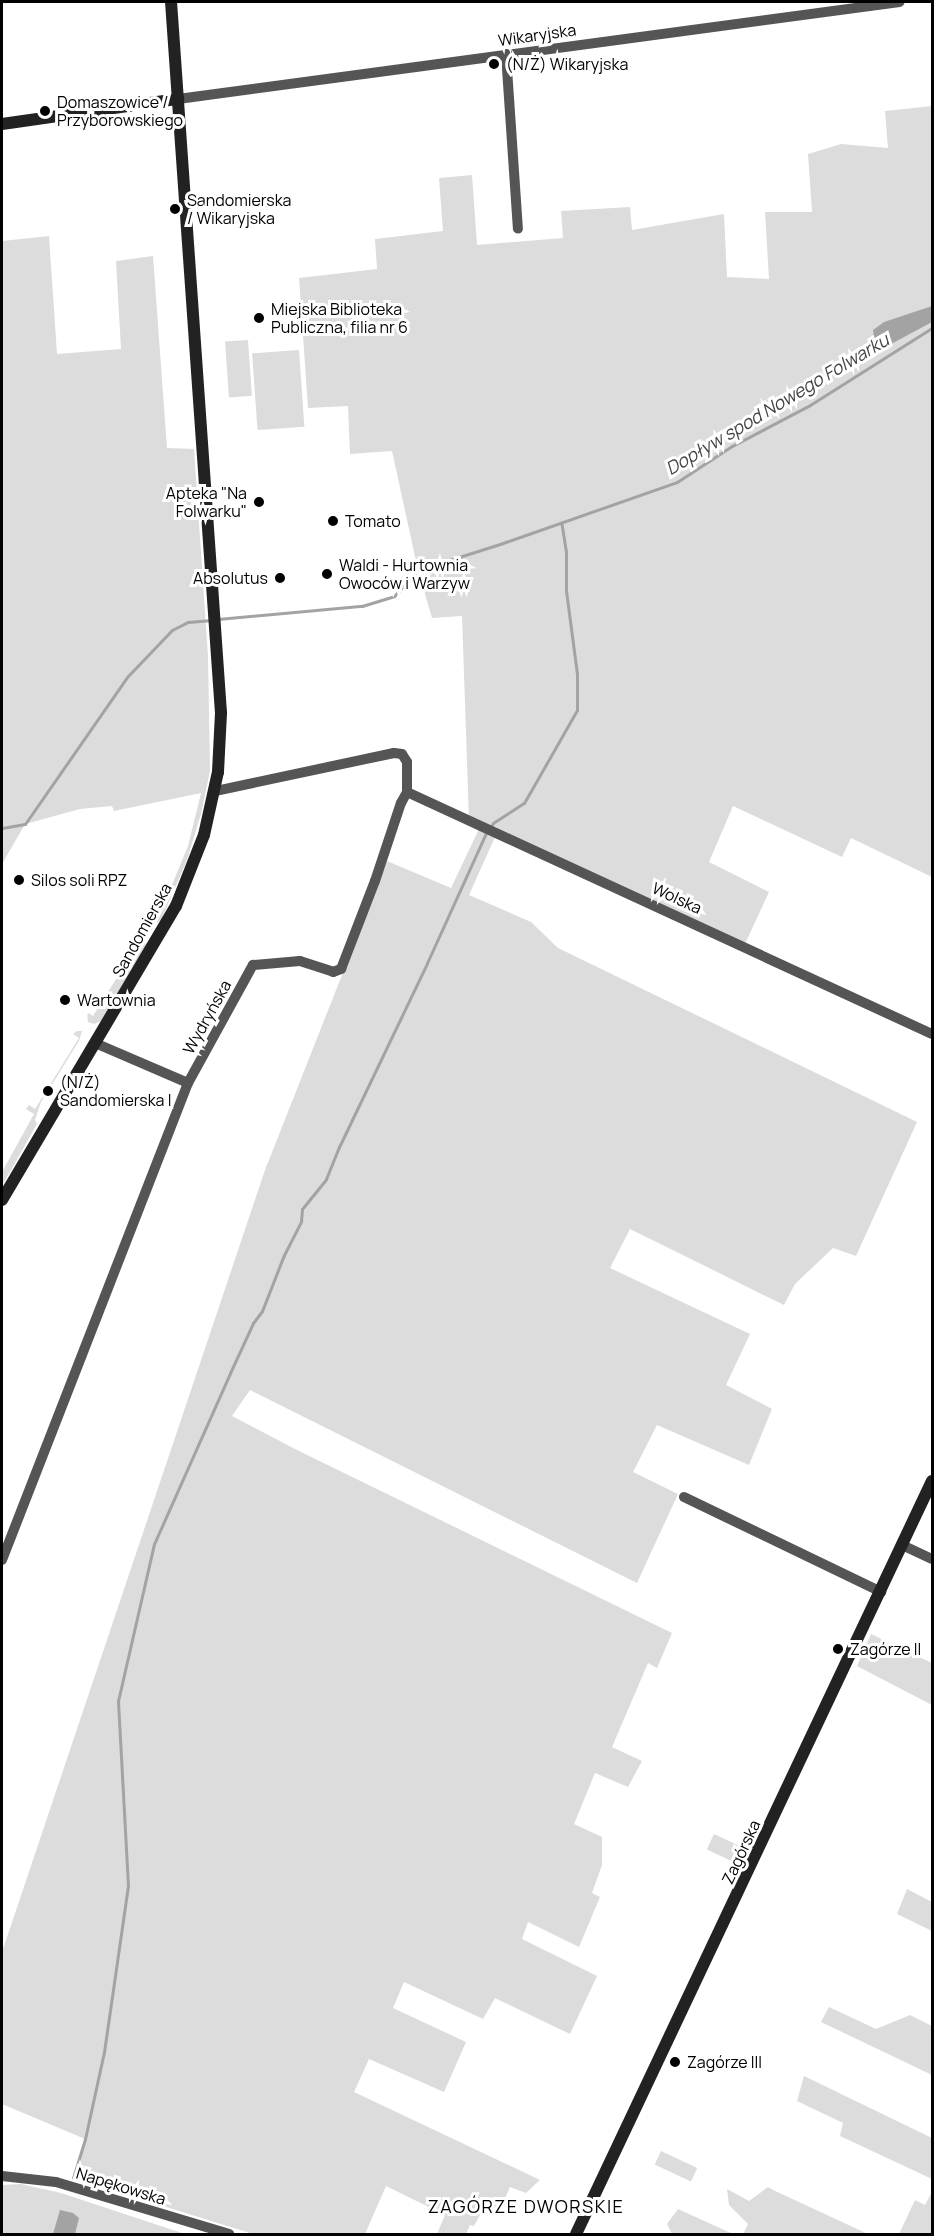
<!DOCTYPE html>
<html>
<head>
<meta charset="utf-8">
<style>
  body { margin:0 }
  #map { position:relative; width:934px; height:2236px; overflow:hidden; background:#fff; font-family:Manrope,sans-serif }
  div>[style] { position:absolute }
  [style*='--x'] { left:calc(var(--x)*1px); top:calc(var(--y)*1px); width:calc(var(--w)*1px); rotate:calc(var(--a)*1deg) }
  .green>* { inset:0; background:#dcdcdc; transform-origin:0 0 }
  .water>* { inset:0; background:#a3a3a3 }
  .stream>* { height:3px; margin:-1.5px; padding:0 1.5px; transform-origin:1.5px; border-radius:1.5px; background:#a3a3a3 }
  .street>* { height:10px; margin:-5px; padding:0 5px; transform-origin:5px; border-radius:5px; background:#555 }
  .secondary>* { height:12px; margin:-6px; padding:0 6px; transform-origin:6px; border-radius:6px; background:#222 }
  .dots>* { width:16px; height:16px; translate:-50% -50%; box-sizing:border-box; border:3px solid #fff; border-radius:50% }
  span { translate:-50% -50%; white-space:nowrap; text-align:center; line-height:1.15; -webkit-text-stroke:6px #fff; paint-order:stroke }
  .street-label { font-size:16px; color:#000 }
  .poi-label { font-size:16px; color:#000 }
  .left { translate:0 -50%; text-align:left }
  .right { translate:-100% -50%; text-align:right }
  .water-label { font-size:18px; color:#444; font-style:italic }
  .neighbourhood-label { font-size:18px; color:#000; letter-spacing:1.5px }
  .frame { position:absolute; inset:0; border:3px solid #000; pointer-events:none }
</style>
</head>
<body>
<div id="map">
  <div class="green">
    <div style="clip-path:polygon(932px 106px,932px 877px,851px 838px,842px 857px,733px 806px,709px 862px,769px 892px,744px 946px,469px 820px,462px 616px,432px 618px,418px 570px,392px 451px,350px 454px,348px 406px,308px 408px,299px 278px,377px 269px,375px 239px,443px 231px,439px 178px,472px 175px,477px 245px,563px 238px,561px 211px,630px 207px,632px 230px,724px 214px,727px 277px,769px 279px,765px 212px,812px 212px,808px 154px,841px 144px,888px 148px,885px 111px)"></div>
    <div style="clip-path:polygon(49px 236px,57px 354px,121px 349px,116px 261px,153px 256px,167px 448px,194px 449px,208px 656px,210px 771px,201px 814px,187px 860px,161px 920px,154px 924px,147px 922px,146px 915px,147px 913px,154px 916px,163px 897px,157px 894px,160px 888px,169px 892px,188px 846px,201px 793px,114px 811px,112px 806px,80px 809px,18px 826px,24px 826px,2px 864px,2px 241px)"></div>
    <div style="left:248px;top:340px;width:56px;height:23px;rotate:86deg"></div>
    <div style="left:299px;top:350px;width:77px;height:47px;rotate:86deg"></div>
    <div style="clip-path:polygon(479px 829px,495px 837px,469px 895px,531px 922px,558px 948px,917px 1122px,856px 1256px,833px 1248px,795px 1284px,784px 1305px,630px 1229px,610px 1268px,750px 1334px,726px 1385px,772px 1409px,749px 1465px,657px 1425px,633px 1472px,678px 1494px,637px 1583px,250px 1390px,232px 1416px,297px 1450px,672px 1633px,657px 1668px,648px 1663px,612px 1747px,642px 1761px,628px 1787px,595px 1773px,574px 1824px,602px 1837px,602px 1865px,592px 1893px,600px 1897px,579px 1947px,528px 1922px,522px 1939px,597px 1976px,570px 2034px,495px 1998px,483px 2019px,404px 1982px,393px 2008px,466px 2042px,444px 2092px,369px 2059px,354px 2092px,540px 2180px,526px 2193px,510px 2187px,500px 2210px,486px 2204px,474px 2226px,470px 2225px,466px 2234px,437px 2234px,445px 2215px,386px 2186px,365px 2234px,253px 2234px,73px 2178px,85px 2139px,2px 2104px,2px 1952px,265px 1170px,387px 861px,451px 888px)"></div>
    <div style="clip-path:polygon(141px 939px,145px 941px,146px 947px,101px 1021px,94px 1024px,88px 1022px,87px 1012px,93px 1016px)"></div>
    <div style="clip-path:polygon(77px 1031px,82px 1031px,79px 1041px,41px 1102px,35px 1120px,37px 1124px,2px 1186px,2px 1172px,34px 1114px,26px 1109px,29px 1105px,35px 1109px,79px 1038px,73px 1034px)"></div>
    <div style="clip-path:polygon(871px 1634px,932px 1663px,932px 1705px,857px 1666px)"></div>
    <div style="left:714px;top:1834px;width:35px;height:17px;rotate:25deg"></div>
    <div style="clip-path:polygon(907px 1889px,932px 1902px,932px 1931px,897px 1914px)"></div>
    <div style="clip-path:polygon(829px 2007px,876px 2029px,910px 2015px,932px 2026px,932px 2075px,821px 2022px)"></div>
    <div style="clip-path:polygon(804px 2076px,932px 2138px,932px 2179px,840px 2136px,843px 2123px,797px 2101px)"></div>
    <div style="left:661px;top:2151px;width:40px;height:15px;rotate:25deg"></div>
    <div style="clip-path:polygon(21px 2184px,61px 2193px,185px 2234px,2px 2234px,2px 2185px)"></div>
    <div style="clip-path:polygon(768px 2187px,773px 2190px,868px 2234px,743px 2234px,748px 2224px,729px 2205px,727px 2189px,749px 2201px)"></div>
    <div style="clip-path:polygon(932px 2192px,932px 2234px,899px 2234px,915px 2200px,925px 2205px)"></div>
    <div style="clip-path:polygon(678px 2209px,733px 2234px,672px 2234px,667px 2224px)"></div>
  </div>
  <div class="water">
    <div style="clip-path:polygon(932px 306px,932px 322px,880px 350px,876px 349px,873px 330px,884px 322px)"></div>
    <div style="clip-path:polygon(60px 2210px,73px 2213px,79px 2218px,75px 2234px,53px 2234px)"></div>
  </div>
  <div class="stream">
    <div style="--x:218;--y:619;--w:145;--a:-5.2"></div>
    <div style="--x:362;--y:606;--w:34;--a:-17"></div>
    <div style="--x:394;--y:596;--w:35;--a:-47"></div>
    <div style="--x:418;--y:570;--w:86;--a:-17.6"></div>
    <div style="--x:500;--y:544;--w:188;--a:-19.3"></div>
    <div style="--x:677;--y:482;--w:66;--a:-33.2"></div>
    <div style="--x:732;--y:446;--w:88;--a:-27.7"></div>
    <div style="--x:810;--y:405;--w:144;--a:-32.3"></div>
    <div style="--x:2;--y:828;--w:23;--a:-10"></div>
    <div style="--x:25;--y:824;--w:180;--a:-55.2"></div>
    <div style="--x:128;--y:676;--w:64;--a:-46.3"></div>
    <div style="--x:172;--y:630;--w:18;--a:-27"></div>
    <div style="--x:188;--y:622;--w:24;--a:-5"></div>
    <div style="--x:73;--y:2178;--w:41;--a:-72.9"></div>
    <div style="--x:85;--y:2139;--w:89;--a:-77.7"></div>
    <div style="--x:104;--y:2052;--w:168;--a:-81.8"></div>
    <div style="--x:128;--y:1886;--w:185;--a:-93.1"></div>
    <div style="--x:118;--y:1701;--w:161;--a:-77.1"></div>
    <div style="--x:154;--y:1544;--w:187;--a:-66"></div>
    <div style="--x:230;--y:1373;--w:55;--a:-65.3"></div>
    <div style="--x:253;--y:1323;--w:15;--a:-53"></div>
    <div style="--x:262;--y:1311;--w:60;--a:-68.6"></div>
    <div style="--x:284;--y:1255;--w:38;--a:-63"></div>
    <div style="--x:301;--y:1221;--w:12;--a:-85"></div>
    <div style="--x:302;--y:1209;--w:38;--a:-51"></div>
    <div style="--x:326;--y:1179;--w:35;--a:-68"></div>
    <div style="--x:339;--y:1147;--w:204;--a:-64.4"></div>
    <div style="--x:427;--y:963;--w:141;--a:-65.6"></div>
    <div style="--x:485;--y:835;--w:14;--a:-56"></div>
    <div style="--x:493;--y:823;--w:37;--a:-33"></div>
    <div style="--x:524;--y:803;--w:107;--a:-60.3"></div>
    <div style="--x:577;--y:710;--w:36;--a:-90"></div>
    <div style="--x:577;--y:674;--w:84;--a:-97.5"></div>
    <div style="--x:566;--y:591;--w:39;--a:-90"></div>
    <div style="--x:566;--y:552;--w:30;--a:-99"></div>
  </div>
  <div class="street">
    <div style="--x:506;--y:54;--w:175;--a:86.1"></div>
    <div style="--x:178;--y:99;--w:728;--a:-7.65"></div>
    <div style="--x:407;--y:792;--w:578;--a:24.75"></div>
    <div style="--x:95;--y:1043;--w:101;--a:23.3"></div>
    <div style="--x:684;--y:1497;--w:219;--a:25.7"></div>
    <div style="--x:902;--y:1545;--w:33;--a:25"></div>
    <div style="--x:2;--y:1560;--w:512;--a:-68.7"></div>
    <div style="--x:188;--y:1083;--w:135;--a:-61.2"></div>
    <div style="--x:253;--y:965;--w:47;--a:-4.9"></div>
    <div style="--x:300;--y:961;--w:35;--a:18"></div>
    <div style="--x:333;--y:972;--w:9;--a:-21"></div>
    <div style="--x:341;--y:969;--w:94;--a:-68.9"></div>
    <div style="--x:375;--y:881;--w:82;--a:-71.6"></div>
    <div style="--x:401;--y:803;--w:13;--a:-61"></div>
    <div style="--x:407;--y:792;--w:30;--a:-90"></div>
    <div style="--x:407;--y:762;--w:9;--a:-122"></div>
    <div style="--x:402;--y:754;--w:8;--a:-173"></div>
    <div style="--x:394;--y:753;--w:183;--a:168"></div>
    <div style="--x:2;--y:2176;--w:54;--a:6.3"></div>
    <div style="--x:56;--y:2182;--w:181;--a:16.7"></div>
  </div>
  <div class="secondary">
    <div style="--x:2;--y:124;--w:178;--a:-8.1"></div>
    <div style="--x:2;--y:1200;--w:342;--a:-59.4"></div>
    <div style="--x:176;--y:906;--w:76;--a:-68.5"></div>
    <div style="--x:204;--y:835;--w:65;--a:-77.5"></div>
    <div style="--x:218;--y:772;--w:59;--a:-87.1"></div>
    <div style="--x:221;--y:713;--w:713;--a:-94.02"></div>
    <div style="--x:576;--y:2234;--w:833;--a:-64.7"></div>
  </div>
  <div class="dots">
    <div style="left:494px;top:64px;background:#000"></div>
    <div style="left:45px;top:111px;background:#000"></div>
    <div style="left:175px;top:209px;background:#000"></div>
    <div style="left:259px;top:318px;background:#000"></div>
    <div style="left:259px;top:502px;background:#000"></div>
    <div style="left:333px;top:521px;background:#000"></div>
    <div style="left:327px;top:574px;background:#000"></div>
    <div style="left:280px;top:578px;background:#000"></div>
    <div style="left:19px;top:880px;background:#000"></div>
    <div style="left:65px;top:1000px;background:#000"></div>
    <div style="left:48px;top:1091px;background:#000"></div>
    <div style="left:838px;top:1649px;background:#000"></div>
    <div style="left:675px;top:2062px;background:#000"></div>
  </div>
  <div class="street-label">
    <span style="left:537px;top:35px;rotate:-8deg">Wikaryjska</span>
    <span style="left:677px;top:898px;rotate:25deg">Wolska</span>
    <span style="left:142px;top:930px;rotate:-61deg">Sandomierska</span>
    <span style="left:207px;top:1017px;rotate:-61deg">Wydryńska</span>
    <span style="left:741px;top:1852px;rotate:-65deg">Zagórska</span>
    <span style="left:121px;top:2186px;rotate:17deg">Napękowska</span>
  </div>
  <div class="poi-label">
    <span class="left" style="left:506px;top:64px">(N/Ż) Wikaryjska</span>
    <span class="left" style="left:57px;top:111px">Domaszowice /<br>Przyborowskiego</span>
    <span class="left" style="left:187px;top:209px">Sandomierska<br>/ Wikaryjska</span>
    <span class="left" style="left:271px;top:318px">Miejska Biblioteka<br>Publiczna, filia nr 6</span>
    <span class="right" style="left:247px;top:502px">Apteka "Na<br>Folwarku"</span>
    <span class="left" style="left:345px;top:521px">Tomato</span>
    <span class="left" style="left:339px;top:574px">Waldi - Hurtownia<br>Owoców i Warzyw</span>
    <span class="right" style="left:268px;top:578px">Absolutus</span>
    <span class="left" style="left:31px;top:880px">Silos soli RPZ</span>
    <span class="left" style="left:77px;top:1000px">Wartownia</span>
    <span class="left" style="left:60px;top:1091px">(N/Ż)<br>Sandomierska I</span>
    <span class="left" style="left:850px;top:1649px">Zagórze II</span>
    <span class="left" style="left:687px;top:2062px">Zagórze III</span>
  </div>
  <div class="water-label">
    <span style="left:777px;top:404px;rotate:-31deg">Dopływ spod Nowego Folwarku</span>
  </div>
  <div class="neighbourhood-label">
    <span style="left:526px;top:2206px">ZAGÓRZE DWORSKIE</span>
  </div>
  <div class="frame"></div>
</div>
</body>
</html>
